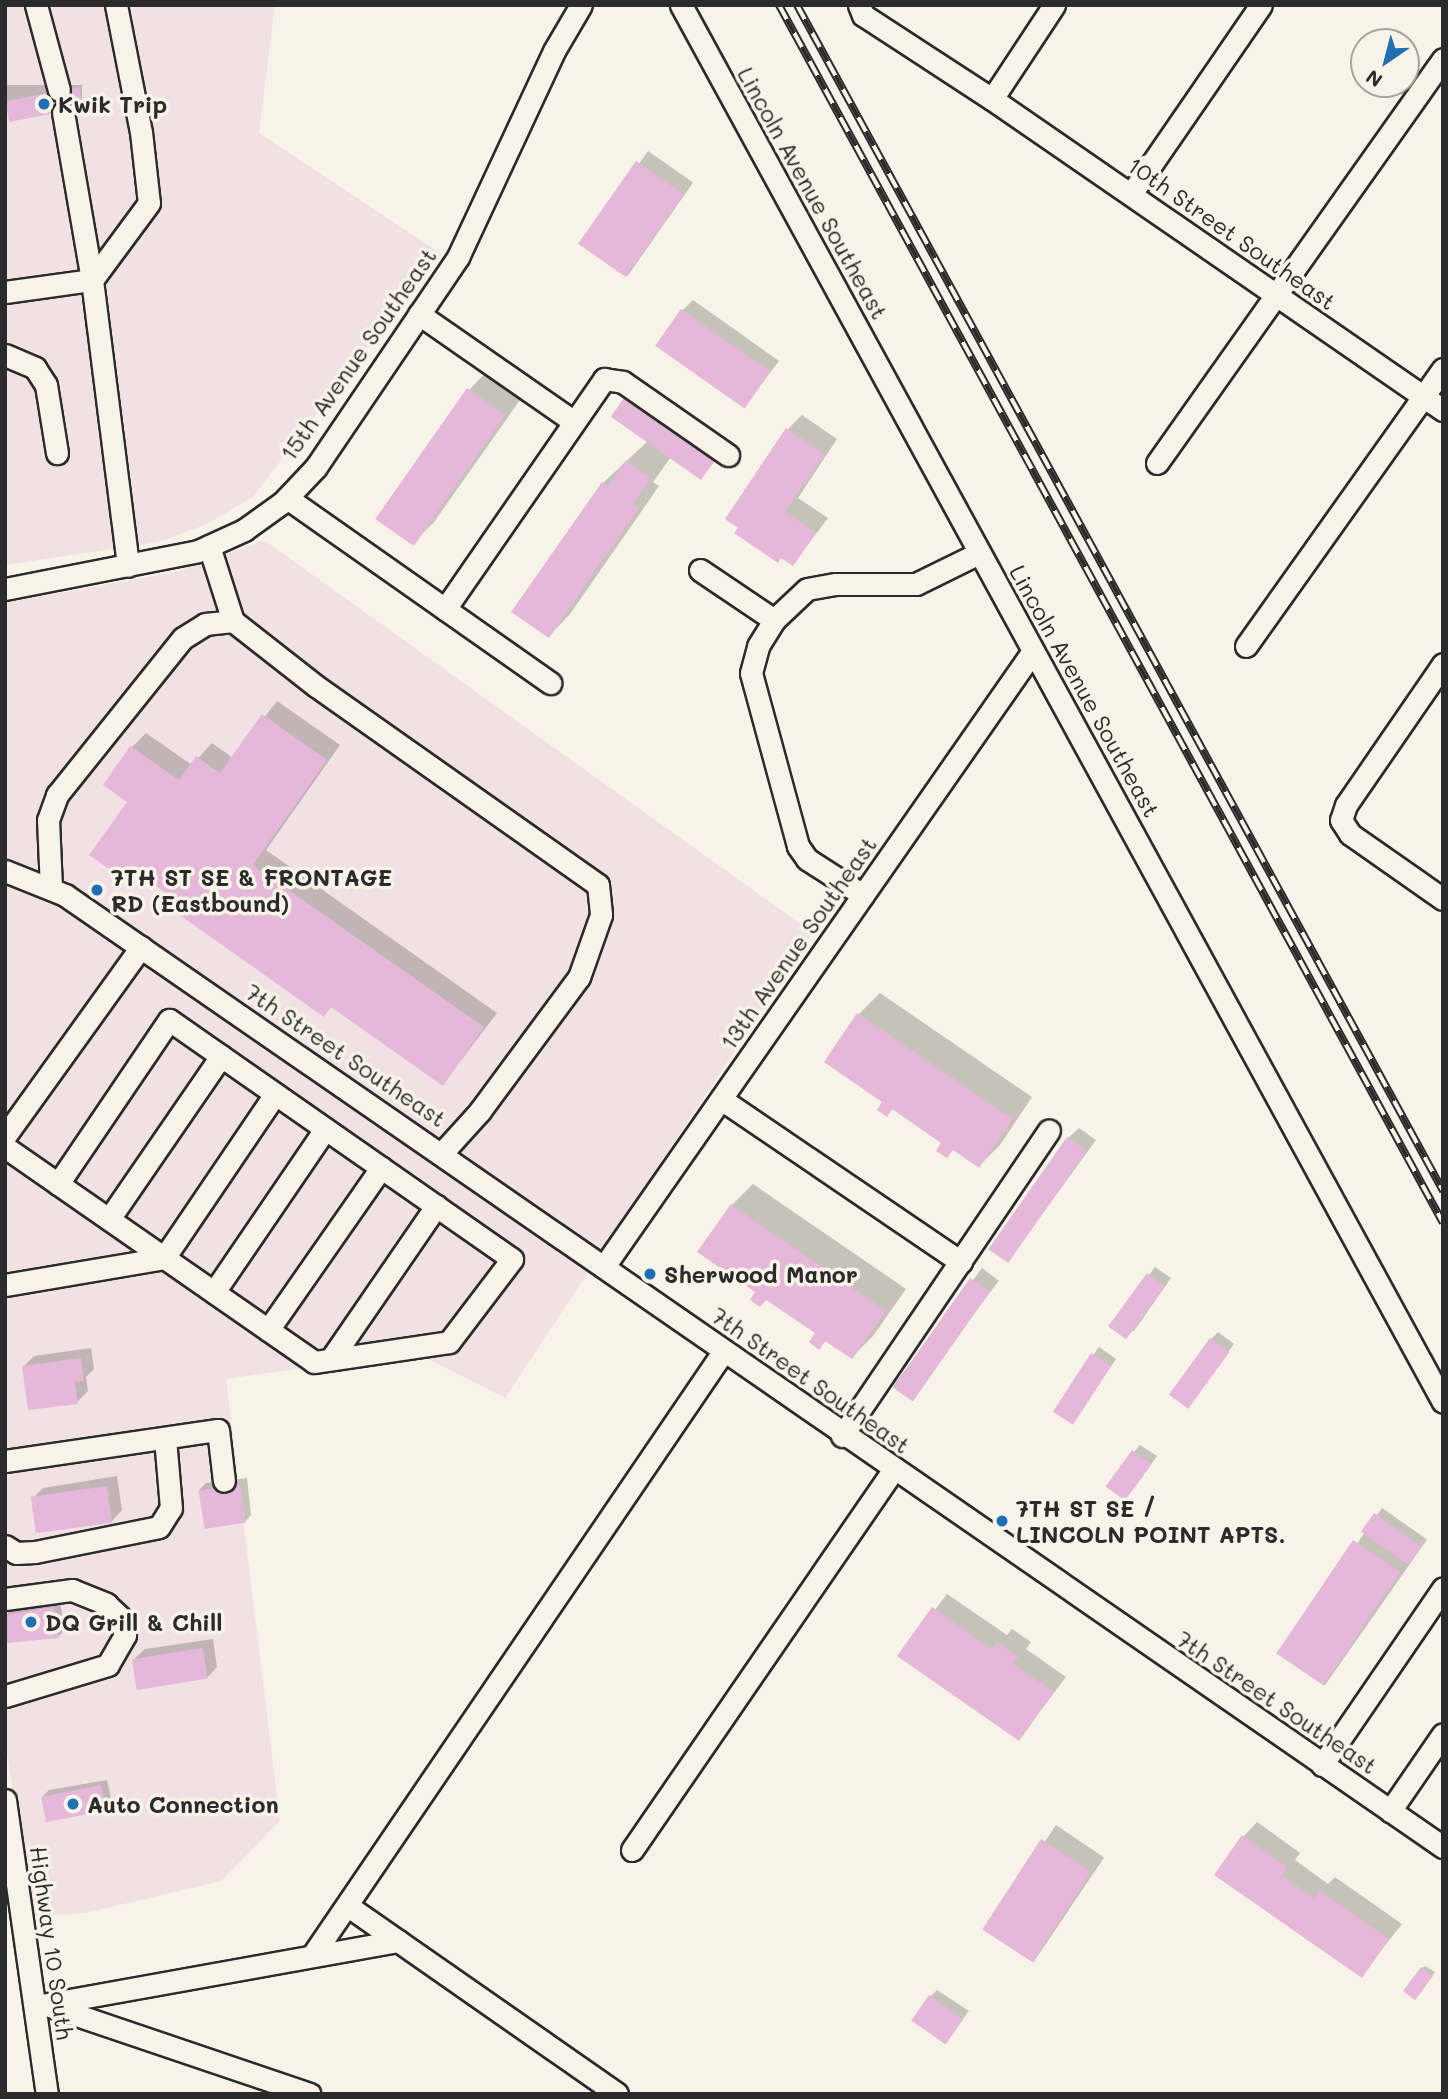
<!DOCTYPE html>
<html>
<head>
<meta charset="utf-8">
<style>
  body { margin:0 }
  #map { position:relative; width:1448px; height:2099px; overflow:hidden; background:#f7f3e8; font-family:Mali,sans-serif }
  div>[style] { position:absolute }
  [style*='--x'] { left:calc(var(--x)*1px); top:calc(var(--y)*1px); width:calc(var(--w)*1px); rotate:calc(var(--a)*1deg) }
  .built>* { inset:0; background:#f2e1e4 }
  .shadow>* { inset:0; background:#0003; transform-origin:0 0 }
  .building>* { inset:0; background:#e5b7d9; transform-origin:0 0 }
  .roads { filter:drop-shadow(2px 0 #2b2b2b) drop-shadow(-2px 0 #2b2b2b) drop-shadow(0 2px #2b2b2b) drop-shadow(0 -2px #2b2b2b) }
  .minor>* { height:21px; margin:-10.5px; padding:0 10.5px; transform-origin:10.5px; border-radius:10.5px; background:#f7f3e8 }
  .rail>* { height:8px; margin-top:-4px; transform-origin:0; background:repeating-linear-gradient(90deg,#f7f3e8 0 16px,#2b2b2b 0 32px); box-sizing:border-box; border-block:2px solid #2b2b2b }
  .dots>* { width:19px; height:19px; translate:-50% -50%; box-sizing:border-box; border:4px solid #f7f3e8; border-radius:50% }
  span { translate:-50% -50%; white-space:nowrap; text-align:center; line-height:1.15; -webkit-text-stroke:7px #f7f3e8; paint-order:stroke }
  .poi-label { font-size:23px; color:#2b2b2b; font-weight:700 }
  .left { translate:0 -50%; text-align:left }
  .street-label { font-size:23px; color:#2b2b2b }
  .frame { position:absolute; inset:0; border:7px solid #2b2b2b; pointer-events:none }
  .north { position:absolute; left:1350px; top:28px; width:70px; height:70px; box-sizing:border-box; background:#f7f3e8; border:2px solid #a5a39c; border-radius:50%; rotate:215deg; font-size:19px; font-weight:700; line-height:28px; text-align:center; color:#2b2b2b }
  .north::after { content:''; display:block; margin:auto; width:24px; height:32px; background:#1f6fb2; clip-path:polygon(50% 0,100% 100%,50% 72%,0 100%) }
</style>
</head>
<body>
<div id="map">
  <div class="built">
    <div style="clip-path:polygon(5px 5px,275px 5px,259px 133px,440px 253px,253px 497px,207px 524px,159px 542px,5px 565px)"></div>
    <div style="clip-path:polygon(264px 540px,813px 933px,505px 1398px,414px 1352px,226px 1379px,280px 1821px,221px 1881px,86px 1913px,32px 1916px,5px 1740px,5px 603px,180px 571px)"></div>
  </div>
  <div class="shadow">
    <div style="left:82px;top:85px;width:22px;height:78px;rotate:90deg"></div>
    <div style="left:648px;top:151px;width:55px;height:114px;rotate:35deg"></div>
    <div style="clip-path:polygon(693px 300px,779px 361px,744px 407px,682px 311px)"></div>
    <div style="clip-path:polygon(490px 368px,525px 393px,434px 522px,413px 543px,469px 390px)"></div>
    <div style="clip-path:polygon(636px 389px,724px 450px,701px 478px,671px 457px,653px 482px,659px 486px,570px 614px,549px 636px,514px 611px,603px 483px,648px 441px,626px 399px)"></div>
    <div style="clip-path:polygon(802px 415px,837px 439px,798px 498px,828px 518px,793px 564px,740px 528px,788px 429px)"></div>
    <div style="clip-path:polygon(277px 701px,340px 745px,266px 850px,497px 1013px,443px 1084px,332px 1006px,324px 1015px,135px 869px,125px 878px,129px 801px,105px 784px,132px 747px,146px 733px,192px 765px,212px 743px,233px 758px)"></div>
    <div style="clip-path:polygon(880px 993px,1032px 1097px,1000px 1145px,979px 1166px,894px 1108px,887px 1115px,859px 1014px)"></div>
    <div style="clip-path:polygon(1079px 1128px,1096px 1140px,1008px 1261px,1068px 1138px)"></div>
    <div style="clip-path:polygon(753px 1184px,906px 1289px,873px 1336px,852px 1357px,827px 1340px,819px 1347px,817px 1333px,758px 1291px,732px 1205px)"></div>
    <div style="clip-path:polygon(1155px 1267px,1171px 1278px,1134px 1331px,1111px 1326px)"></div>
    <div style="left:982px;top:1268px;width:21px;height:148px;rotate:37deg"></div>
    <div style="clip-path:polygon(1218px 1332px,1234px 1344px,1189px 1406px,1211px 1339px)"></div>
    <div style="left:1099px;top:1347px;width:21px;height:77px;rotate:35deg"></div>
    <div style="clip-path:polygon(91px 1348px,94px 1369px,86px 1377px,88px 1391px,77px 1402px,23px 1367px,34px 1356px)"></div>
    <div style="clip-path:polygon(1140px 1445px,1157px 1456px,1132px 1491px,1134px 1452px)"></div>
    <div style="clip-path:polygon(117px 1476px,122px 1510px,112px 1521px,33px 1498px,43px 1488px)"></div>
    <div style="clip-path:polygon(247px 1478px,251px 1515px,245px 1522px,199px 1490px,206px 1483px)"></div>
    <div style="left:1382px;top:1508px;width:55px;height:178px;rotate:35deg"></div>
    <div style="clip-path:polygon(947px 1594px,1007px 1635px,1012px 1629px,1031px 1642px,1026px 1649px,1066px 1677px,1019px 1739px,900px 1656px)"></div>
    <div style="clip-path:polygon(60px 1602px,65px 1630px,59px 1636px,9px 1641px,5px 1616px,12px 1609px)"></div>
    <div style="clip-path:polygon(213px 1639px,217px 1667px,207px 1678px,134px 1659px,145px 1649px)"></div>
    <div style="clip-path:polygon(107px 1780px,112px 1803px,105px 1810px,42px 1797px,49px 1790px)"></div>
    <div style="clip-path:polygon(1257px 1822px,1300px 1853px,1295px 1860px,1328px 1884px,1335px 1877px,1402px 1924px,1361px 1976px,1243px 1837px)"></div>
    <div style="left:1056px;top:1825px;width:58px;height:126px;rotate:34deg"></div>
    <div style="clip-path:polygon(1425px 1966px,1435px 1972px,1419px 1995px,1422px 1968px)"></div>
    <div style="clip-path:polygon(937px 1990px,969px 2011px,945px 2042px,930px 1997px)"></div>
  </div>
  <div class="building">
    <div style="left:79px;top:87px;width:21px;height:75px;rotate:79deg"></div>
    <div style="left:636px;top:161px;width:58px;height:101px;rotate:35deg"></div>
    <div style="left:681px;top:309px;width:109px;height:45px;rotate:35deg"></div>
    <div style="left:467px;top:388px;width:47px;height:160px;rotate:35deg"></div>
    <div style="left:624px;top:398px;width:110px;height:23px;rotate:35deg"></div>
    <div style="clip-path:polygon(786px 428px,825px 454px,785px 512px,816px 533px,793px 566px,781px 558px,778px 563px,734px 533px,738px 528px,725px 519px)"></div>
    <div style="clip-path:polygon(626px 460px,651px 478px,633px 504px,639px 508px,549px 638px,511px 612px,602px 482px,608px 486px)"></div>
    <div style="clip-path:polygon(262px 714px,327px 760px,253px 865px,484px 1027px,443px 1086px,331px 1007px,324px 1017px,167px 906px,173px 898px,133px 870px,125px 880px,89px 855px,127px 802px,103px 785px,130px 746px,179px 780px,196px 756px,220px 773px)"></div>
    <div style="clip-path:polygon(857px 1013px,1013px 1119px,979px 1168px,953px 1150px,947px 1158px,936px 1151px,941px 1143px,892px 1109px,887px 1117px,877px 1110px,882px 1102px,824px 1062px)"></div>
    <div style="left:1067px;top:1137px;width:24px;height:137px;rotate:35deg"></div>
    <div style="clip-path:polygon(731px 1204px,886px 1311px,852px 1359px,825px 1341px,819px 1350px,809px 1342px,815px 1333px,766px 1300px,760px 1307px,750px 1300px,755px 1292px,697px 1252px)"></div>
    <div style="left:1147px;top:1273px;width:22px;height:66px;rotate:36deg"></div>
    <div style="left:970px;top:1278px;width:24px;height:134px;rotate:35deg"></div>
    <div style="left:1210px;top:1338px;width:24px;height:70px;rotate:36deg"></div>
    <div style="left:1091px;top:1353px;width:24px;height:70px;rotate:33deg"></div>
    <div style="clip-path:polygon(81px 1358px,84px 1381px,75px 1382px,78px 1404px,28px 1410px,22px 1366px)"></div>
    <div style="left:1132px;top:1450px;width:24px;height:45px;rotate:36deg"></div>
    <div style="left:240px;top:1484px;width:39px;height:42px;rotate:81deg"></div>
    <div style="left:107px;top:1486px;width:37px;height:77px;rotate:82deg"></div>
    <div style="left:1374px;top:1513px;width:58px;height:23px;rotate:35deg"></div>
    <div style="left:1353px;top:1540px;width:57px;height:137px;rotate:34deg"></div>
    <div style="clip-path:polygon(54px 1607px,59px 1638px,7px 1643px,5px 1615px)"></div>
    <div style="clip-path:polygon(932px 1607px,992px 1649px,997px 1642px,1018px 1657px,1013px 1664px,1054px 1692px,1019px 1741px,897px 1656px)"></div>
    <div style="left:203px;top:1648px;width:31px;height:72px;rotate:81deg"></div>
    <div style="left:101px;top:1785px;width:26px;height:61px;rotate:79deg"></div>
    <div style="clip-path:polygon(1242px 1835px,1287px 1867px,1282px 1875px,1314px 1898px,1319px 1890px,1389px 1939px,1362px 1978px,1214px 1875px)"></div>
    <div style="left:1041px;top:1839px;width:60px;height:108px;rotate:33deg"></div>
    <div style="left:1421px;top:1967px;width:15px;height:30px;rotate:37deg"></div>
    <div style="left:929px;top:1995px;width:42px;height:31px;rotate:35deg"></div>
  </div>
  <div class="roads">
    <div class="minor">
      <div style="--x:36;--y:5;--w:88;--a:74.9"></div>
      <div style="--x:116;--y:5;--w:129;--a:78.9"></div>
      <div style="--x:141;--y:132;--w:71;--a:83.6"></div>
      <div style="--x:149;--y:203;--w:96;--a:126.5"></div>
      <div style="--x:92;--y:280;--w:288;--a:82.8"></div>
      <div style="--x:681;--y:5;--w:1591;--a:61.39"></div>
      <div style="--x:859;--y:5;--w:11;--a:68"></div>
      <div style="--x:863;--y:15;--w:154;--a:33.1"></div>
      <div style="--x:992;--y:99;--w:548;--a:34.59"></div>
      <div style="--x:992;--y:99;--w:113;--a:-56.6"></div>
      <div style="--x:1131;--y:194;--w:229;--a:-55.5"></div>
      <div style="--x:5;--y:292;--w:88;--a:-7.9"></div>
      <div style="--x:92;--y:280;--w:170;--a:-99.8"></div>
      <div style="--x:419;--y:314;--w:188;--a:34.8"></div>
      <div style="--x:5;--y:355;--w:33;--a:23"></div>
      <div style="--x:35;--y:368;--w:20;--a:57"></div>
      <div style="--x:46;--y:385;--w:69;--a:80.8"></div>
      <div style="--x:1157;--y:463;--w:495;--a:-54.7"></div>
      <div style="--x:287;--y:498;--w:322;--a:35.1"></div>
      <div style="--x:209;--y:546;--w:79;--a:72.3"></div>
      <div style="--x:233;--y:621;--w:105;--a:38.1"></div>
      <div style="--x:316;--y:686;--w:345;--a:35.2"></div>
      <div style="--x:598;--y:885;--w:30;--a:84"></div>
      <div style="--x:601;--y:915;--w:66;--a:109.5"></div>
      <div style="--x:579;--y:977;--w:167;--a:126.5"></div>
      <div style="--x:480;--y:1111;--w:57;--a:132.1"></div>
      <div style="--x:700;--y:570;--w:89;--a:34"></div>
      <div style="--x:5;--y:589;--w:197;--a:-11.1"></div>
      <div style="--x:198;--y:551;--w:51;--a:-24.5"></div>
      <div style="--x:244;--y:530;--w:48;--a:-35.7"></div>
      <div style="--x:283;--y:502;--w:48;--a:-46.7"></div>
      <div style="--x:316;--y:467;--w:254;--a:-55.9"></div>
      <div style="--x:458;--y:257;--w:227;--a:-65"></div>
      <div style="--x:554;--y:51;--w:53;--a:-59.6"></div>
      <div style="--x:445;--y:609;--w:280;--a:-55.3"></div>
      <div style="--x:604;--y:379;--w:19;--a:9"></div>
      <div style="--x:623;--y:382;--w:128;--a:34.8"></div>
      <div style="--x:1246;--y:646;--w:340;--a:-54.6"></div>
      <div style="--x:1443;--y:664;--w:171;--a:124.5"></div>
      <div style="--x:1346;--y:805;--w:16;--a:108"></div>
      <div style="--x:1341;--y:820;--w:17;--a:57"></div>
      <div style="--x:1350;--y:834;--w:113;--a:35"></div>
      <div style="--x:5;--y:871;--w:65;--a:21.8"></div>
      <div style="--x:65;--y:895;--w:1675;--a:34.64"></div>
      <div style="--x:51;--y:888;--w:68;--a:-92.5"></div>
      <div style="--x:48;--y:820;--w:27;--a:-70"></div>
      <div style="--x:57;--y:795;--w:201;--a:-51.3"></div>
      <div style="--x:183;--y:638;--w:26;--a:-32"></div>
      <div style="--x:205;--y:624;--w:28;--a:-6"></div>
      <div style="--x:863;--y:895;--w:67;--a:-147.3"></div>
      <div style="--x:807;--y:859;--w:16;--a:-125"></div>
      <div style="--x:798;--y:846;--w:179;--a:-105.2"></div>
      <div style="--x:751;--y:673;--w:28;--a:-75"></div>
      <div style="--x:758;--y:646;--w:31;--a:-58"></div>
      <div style="--x:774;--y:620;--w:45;--a:-43.2"></div>
      <div style="--x:807;--y:589;--w:29;--a:-10"></div>
      <div style="--x:836;--y:584;--w:80;--a:0"></div>
      <div style="--x:916;--y:584;--w:70;--a:-26.2"></div>
      <div style="--x:721;--y:1099;--w:290;--a:34.2"></div>
      <div style="--x:5;--y:1136;--w:233;--a:-54.3"></div>
      <div style="--x:5;--y:1147;--w:376;--a:34.8"></div>
      <div style="--x:314;--y:1362;--w:136;--a:-8.4"></div>
      <div style="--x:449;--y:1342;--w:104;--a:-52.8"></div>
      <div style="--x:512;--y:1259;--w:418;--a:-145.1"></div>
      <div style="--x:169;--y:1020;--w:198;--a:124.1"></div>
      <div style="--x:109;--y:1219;--w:198;--a:-55.5"></div>
      <div style="--x:605;--y:1265;--w:748;--a:-55.12"></div>
      <div style="--x:5;--y:1285;--w:161;--a:-9.6"></div>
      <div style="--x:164;--y:1258;--w:198;--a:-55.9"></div>
      <div style="--x:214;--y:1292;--w:197;--a:-55.7"></div>
      <div style="--x:268;--y:1330;--w:198;--a:-55.1"></div>
      <div style="--x:331;--y:1359;--w:186;--a:-55.5"></div>
      <div style="--x:842;--y:1436;--w:369;--a:-55.9"></div>
      <div style="--x:5;--y:1461;--w:215;--a:-8.3"></div>
      <div style="--x:218;--y:1430;--w:51;--a:83.3"></div>
      <div style="--x:5;--y:1546;--w:13;--a:32"></div>
      <div style="--x:16;--y:1553;--w:19;--a:-3"></div>
      <div style="--x:35;--y:1552;--w:126;--a:-11.4"></div>
      <div style="--x:159;--y:1527;--w:22;--a:-58"></div>
      <div style="--x:171;--y:1508;--w:70;--a:-94.9"></div>
      <div style="--x:5;--y:1599;--w:68;--a:-7.7"></div>
      <div style="--x:72;--y:1590;--w:37;--a:22"></div>
      <div style="--x:106;--y:1604;--w:18;--a:43"></div>
      <div style="--x:119;--y:1616;--w:20;--a:72"></div>
      <div style="--x:125;--y:1635;--w:34;--a:120"></div>
      <div style="--x:108;--y:1665;--w:108;--a:163.2"></div>
      <div style="--x:1322;--y:1765;--w:214;--a:-55.6"></div>
      <div style="--x:5;--y:1800;--w:297;--a:81.9"></div>
      <div style="--x:1390;--y:1811;--w:93;--a:-55.5"></div>
      <div style="--x:632;--y:1850;--w:461;--a:-55.5"></div>
      <div style="--x:348;--y:1906;--w:328;--a:34.9"></div>
      <div style="--x:312;--y:1956;--w:731;--a:-55.77"></div>
      <div style="--x:36;--y:2006;--w:368;--a:-10.2"></div>
      <div style="--x:50;--y:2006;--w:274;--a:18.7"></div>
    </div>
  </div>
  <div class="rail">
    <div style="--x:779;--y:5;--w:1387;--a:61.4"></div>
    <div style="--x:797;--y:5;--w:1351;--a:61.42"></div>
  </div>
  <div class="dots">
    <div style="left:44px;top:104px;background:#1f6fb2"></div>
    <div style="left:97px;top:890px;background:#1f6fb2"></div>
    <div style="left:650px;top:1274px;background:#1f6fb2"></div>
    <div style="left:1002px;top:1521px;background:#1f6fb2"></div>
    <div style="left:31px;top:1622px;background:#1f6fb2"></div>
    <div style="left:73px;top:1804px;background:#1f6fb2"></div>
  </div>
  <div class="poi-label">
    <span class="left" style="left:58px;top:104px">Kwik Trip</span>
    <span class="left" style="left:111px;top:890px">7TH ST SE &amp; FRONTAGE<br>RD (Eastbound)</span>
    <span class="left" style="left:664px;top:1274px">Sherwood Manor</span>
    <span class="left" style="left:1016px;top:1521px">7TH ST SE /<br>LINCOLN POINT APTS.</span>
    <span class="left" style="left:45px;top:1622px">DQ Grill &amp; Chill</span>
    <span class="left" style="left:87px;top:1804px">Auto Connection</span>
  </div>
  <div class="street-label">
    <span style="left:813px;top:193px;rotate:61deg">Lincoln Avenue Southeast</span>
    <span style="left:1232px;top:233px;rotate:35deg">10th Street Southeast</span>
    <span style="left:358px;top:354px;rotate:-55deg">15th Avenue Southeast</span>
    <span style="left:1085px;top:691px;rotate:61deg">Lincoln Avenue Southeast</span>
    <span style="left:798px;top:943px;rotate:-55deg">13th Avenue Southeast</span>
    <span style="left:346px;top:1055px;rotate:34deg">7th Street Southeast</span>
    <span style="left:811px;top:1380px;rotate:35deg">7th Street Southeast</span>
    <span style="left:1277px;top:1702px;rotate:34deg">7th Street Southeast</span>
    <span style="left:52px;top:1943px;rotate:82deg">Highway 10 South</span>
  </div>
  <div class="frame"></div>
  <div class="north">N</div>
</div>
</body>
</html>
